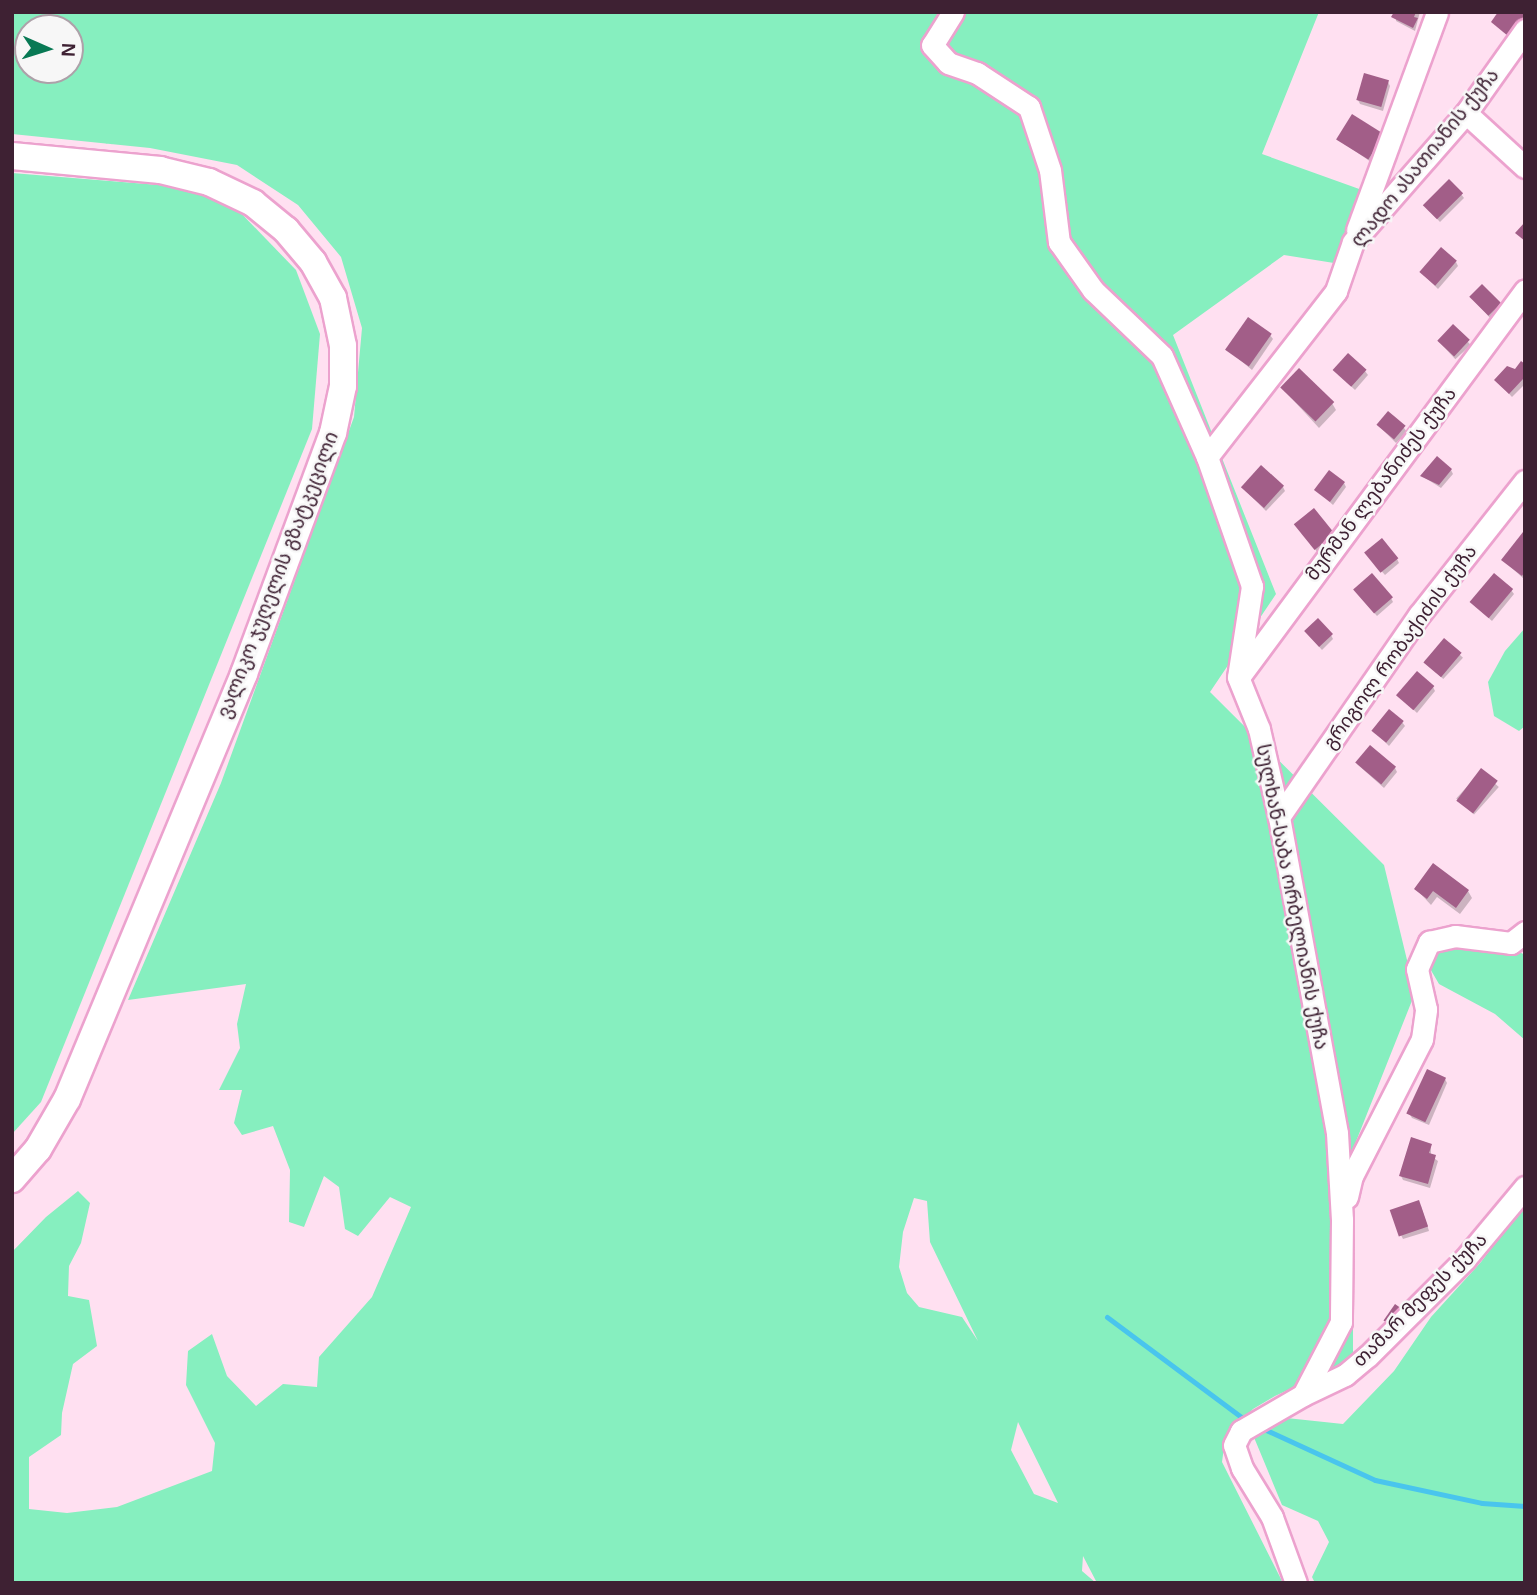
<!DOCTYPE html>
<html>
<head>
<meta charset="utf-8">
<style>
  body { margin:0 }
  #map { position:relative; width:1537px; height:1595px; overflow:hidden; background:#ffe0f1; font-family:Arial,"Noto Sans Georgian",sans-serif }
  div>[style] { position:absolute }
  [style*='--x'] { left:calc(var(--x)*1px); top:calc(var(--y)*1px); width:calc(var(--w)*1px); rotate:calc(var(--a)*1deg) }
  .green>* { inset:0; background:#86efbf }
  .shadow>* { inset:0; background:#0003; transform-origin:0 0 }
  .stream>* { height:5px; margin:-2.5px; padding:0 2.5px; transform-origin:2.5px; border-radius:2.5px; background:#49c5ed }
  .building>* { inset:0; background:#a25e88; transform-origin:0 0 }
  .roads { filter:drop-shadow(2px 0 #eca2ce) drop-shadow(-2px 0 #eca2ce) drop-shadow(0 2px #eca2ce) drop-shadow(0 -2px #eca2ce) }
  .minor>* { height:21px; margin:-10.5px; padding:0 10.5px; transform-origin:10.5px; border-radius:10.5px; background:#fff }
  .major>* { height:26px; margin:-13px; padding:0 13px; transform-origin:13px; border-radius:13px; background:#fff }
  span { translate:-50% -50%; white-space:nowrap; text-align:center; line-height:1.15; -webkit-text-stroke:5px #f7f7f7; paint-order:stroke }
  .street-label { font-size:19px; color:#3e2133 }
  .frame { position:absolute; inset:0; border:14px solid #3e2133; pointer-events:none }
  .north { position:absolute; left:14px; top:14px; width:70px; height:70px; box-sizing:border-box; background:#f7f7f7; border:2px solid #ada1a9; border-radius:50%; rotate:93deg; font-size:19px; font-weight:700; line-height:28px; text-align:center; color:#3e2133 }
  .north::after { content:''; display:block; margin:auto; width:24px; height:32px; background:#087954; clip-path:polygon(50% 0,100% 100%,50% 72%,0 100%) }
</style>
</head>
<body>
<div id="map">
  <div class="green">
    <div style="clip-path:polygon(evenodd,12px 12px,1319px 12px,1262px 154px,1362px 190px,1334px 263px,1284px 255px,1173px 335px,1276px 594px,1210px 692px,1384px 865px,1415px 993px,1353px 1149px,1353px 1360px,1275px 1396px,1253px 1409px,1225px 1440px,1222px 1462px,1283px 1583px,1097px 1583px,1083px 1556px,1082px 1571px,1096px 1583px,12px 1583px,12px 1252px,46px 1217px,78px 1191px,90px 1203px,81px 1243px,69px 1266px,68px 1296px,89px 1300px,97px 1346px,73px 1364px,62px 1413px,61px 1435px,29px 1457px,29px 1509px,67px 1513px,117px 1507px,212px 1471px,215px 1443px,186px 1385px,188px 1351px,212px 1334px,227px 1376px,256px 1406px,283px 1384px,317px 1387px,319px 1357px,372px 1297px,411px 1207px,390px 1197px,358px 1236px,345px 1229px,339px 1187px,324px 1176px,304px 1227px,289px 1222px,290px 1170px,273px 1126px,242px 1135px,234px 1123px,242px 1090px,219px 1090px,240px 1048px,237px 1024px,246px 984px,128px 1000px,221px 783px,354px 417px,362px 328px,341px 257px,298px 205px,237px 165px,150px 148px,12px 134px,12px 12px,28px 28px,70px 28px,70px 70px,28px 70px,28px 28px,12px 12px,914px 1198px,927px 1201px,930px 1242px,978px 1341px,962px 1317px,919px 1307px,907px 1293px,899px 1267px,903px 1232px,914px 1198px,12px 12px,1018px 1422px,1058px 1503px,1034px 1494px,1011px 1450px,1018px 1422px)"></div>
    <div style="clip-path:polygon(12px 173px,183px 187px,236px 208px,296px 270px,320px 334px,312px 429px,41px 1102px,12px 1134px)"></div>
    <div style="clip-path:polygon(1525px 628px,1525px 726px,1519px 731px,1494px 716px,1488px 682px,1505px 651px)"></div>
    <div style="clip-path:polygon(1473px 927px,1525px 955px,1525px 1040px,1495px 1014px,1439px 984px,1418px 948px,1429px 930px)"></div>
    <div style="clip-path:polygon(1525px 1192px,1525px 1583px,1315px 1583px,1312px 1577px,1329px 1542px,1318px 1521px,1282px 1505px,1253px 1435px,1277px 1417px,1343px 1424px,1394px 1371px,1431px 1317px,1481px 1262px,1522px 1207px)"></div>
  </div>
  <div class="shadow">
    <div style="clip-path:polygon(1396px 12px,1420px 12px,1415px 31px,1396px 21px)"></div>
    <div style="clip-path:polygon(1388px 82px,1390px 86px,1383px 111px,1360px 104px,1358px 100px)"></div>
    <div style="clip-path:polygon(1382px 135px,1371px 162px,1339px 140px)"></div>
    <div style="clip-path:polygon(1461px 194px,1464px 198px,1440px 222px,1425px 206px)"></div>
    <div style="clip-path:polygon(1456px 262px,1458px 266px,1438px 289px,1422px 273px)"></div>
    <div style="clip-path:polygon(1471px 297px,1499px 304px,1502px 308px,1491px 319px)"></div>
    <div style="left:1453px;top:326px;width:26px;height:21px;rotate:47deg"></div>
    <div style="clip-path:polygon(1270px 335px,1273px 339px,1252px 370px,1228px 350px)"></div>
    <div style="clip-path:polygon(1525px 367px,1525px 384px,1512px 397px,1496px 380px)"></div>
    <div style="clip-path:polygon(1335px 371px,1365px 371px,1368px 375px,1355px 390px)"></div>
    <div style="clip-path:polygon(1282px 388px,1332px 403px,1336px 410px,1319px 428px)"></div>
    <div style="clip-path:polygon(1378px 425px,1404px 428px,1407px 432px,1396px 443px)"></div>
    <div style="clip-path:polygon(1451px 470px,1453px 474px,1441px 488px,1422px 476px)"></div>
    <div style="clip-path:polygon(1344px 483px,1346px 487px,1333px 505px,1316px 490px)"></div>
    <div style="clip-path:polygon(1283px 487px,1285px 491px,1266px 511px,1243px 488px)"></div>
    <div style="clip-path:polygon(1298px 528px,1333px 535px,1318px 553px)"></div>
    <div style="clip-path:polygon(1523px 534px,1525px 536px,1524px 579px,1503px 560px)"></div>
    <div style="clip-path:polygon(1369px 557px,1397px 559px,1399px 563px,1385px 575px)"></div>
    <div style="clip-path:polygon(1511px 590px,1514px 594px,1492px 621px,1472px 603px)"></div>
    <div style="clip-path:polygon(1358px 594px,1391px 598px,1393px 602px,1377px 616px)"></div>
    <div style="clip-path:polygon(1306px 632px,1331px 635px,1333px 639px,1322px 650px)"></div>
    <div style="left:1444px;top:640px;width:26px;height:29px;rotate:43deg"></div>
    <div style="clip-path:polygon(1433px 687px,1435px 691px,1417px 713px,1399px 696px)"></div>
    <div style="clip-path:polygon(1402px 722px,1405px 726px,1389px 746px,1374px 731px)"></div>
    <div style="clip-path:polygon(1357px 764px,1395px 768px,1397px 772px,1384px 788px)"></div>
    <div style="left:1481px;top:771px;width:24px;height:37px;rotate:42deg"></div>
    <div style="clip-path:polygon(1416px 889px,1468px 891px,1472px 898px,1460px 914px,1437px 897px,1431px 905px)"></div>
    <div style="clip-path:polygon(1445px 1079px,1447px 1083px,1429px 1125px,1412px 1118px,1409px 1113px)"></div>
    <div style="clip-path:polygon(1431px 1145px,1431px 1156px,1438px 1161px,1430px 1188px,1403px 1180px,1401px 1176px)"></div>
    <div style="clip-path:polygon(1421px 1206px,1429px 1231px,1403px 1239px,1401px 1235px)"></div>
  </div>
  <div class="stream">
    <div style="--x:1107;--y:1317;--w:172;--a:36.7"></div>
    <div style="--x:1266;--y:1430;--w:120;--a:24.6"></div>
    <div style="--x:1375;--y:1480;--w:109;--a:12.1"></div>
    <div style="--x:1482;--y:1503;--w:43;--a:4"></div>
  </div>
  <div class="building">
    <div style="clip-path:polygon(1394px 12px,1416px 12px,1414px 17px,1418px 18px,1413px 28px,1391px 17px)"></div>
    <div style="clip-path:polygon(1498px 12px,1522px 12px,1525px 15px,1508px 36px,1491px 22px)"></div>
    <div style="left:1364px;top:73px;width:26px;height:28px;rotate:16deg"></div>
    <div style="left:1352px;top:114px;width:38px;height:30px;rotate:32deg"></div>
    <div style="left:1449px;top:179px;width:20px;height:37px;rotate:45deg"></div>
    <div style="clip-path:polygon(1525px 222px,1525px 241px,1515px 233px)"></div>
    <div style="left:1441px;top:247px;width:21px;height:33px;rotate:41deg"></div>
    <div style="left:1482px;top:284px;width:27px;height:18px;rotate:45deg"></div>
    <div style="left:1248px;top:317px;width:29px;height:40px;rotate:35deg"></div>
    <div style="left:1453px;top:324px;width:23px;height:23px;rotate:43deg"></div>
    <div style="left:1348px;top:353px;width:25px;height:23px;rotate:42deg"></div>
    <div style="clip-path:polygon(1521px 361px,1525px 364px,1525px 381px,1523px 379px,1509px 394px,1494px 380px,1507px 366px,1515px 369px)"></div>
    <div style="left:1299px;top:368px;width:49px;height:27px;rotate:44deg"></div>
    <div style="left:1388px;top:411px;width:23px;height:18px;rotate:40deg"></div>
    <div style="clip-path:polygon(1437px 456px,1452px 469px,1439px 485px,1420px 476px)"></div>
    <div style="left:1261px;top:465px;width:31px;height:30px;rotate:42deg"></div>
    <div style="left:1329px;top:470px;width:20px;height:25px;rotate:37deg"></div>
    <div style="left:1314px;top:508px;width:33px;height:26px;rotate:51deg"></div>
    <div style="clip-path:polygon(1523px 532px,1525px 571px,1522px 576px,1501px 560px)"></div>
    <div style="left:1382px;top:538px;width:26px;height:23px;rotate:51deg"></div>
    <div style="left:1372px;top:573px;width:32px;height:25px;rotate:49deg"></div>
    <div style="left:1494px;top:573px;width:25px;height:38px;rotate:40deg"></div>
    <div style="left:1318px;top:618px;width:22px;height:19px;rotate:47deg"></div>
    <div style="left:1444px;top:638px;width:23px;height:32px;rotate:40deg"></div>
    <div style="left:1417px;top:671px;width:23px;height:32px;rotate:41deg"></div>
    <div style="left:1389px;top:709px;width:19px;height:28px;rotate:39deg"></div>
    <div style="left:1370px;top:745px;width:34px;height:23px;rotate:40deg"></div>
    <div style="left:1481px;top:768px;width:21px;height:41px;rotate:37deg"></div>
    <div style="clip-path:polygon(1433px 863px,1469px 890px,1456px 908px,1433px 891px,1427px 899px,1414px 889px)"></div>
    <div style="left:1427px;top:1069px;width:21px;height:49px;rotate:25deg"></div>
    <div style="clip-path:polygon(1411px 1137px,1432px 1144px,1429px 1153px,1436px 1155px,1428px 1184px,1399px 1176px)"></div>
    <div style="left:1419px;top:1200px;width:28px;height:31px;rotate:71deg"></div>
    <div style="left:1395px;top:1304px;width:12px;height:20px;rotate:35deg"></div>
  </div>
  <div class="roads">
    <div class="minor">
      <div style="--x:953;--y:12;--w:39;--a:122"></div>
      <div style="--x:932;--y:45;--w:24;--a:48"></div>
      <div style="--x:948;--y:63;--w:31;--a:19"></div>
      <div style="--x:977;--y:73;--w:62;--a:33.2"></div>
      <div style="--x:1029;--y:107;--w:66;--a:71.6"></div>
      <div style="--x:1050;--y:170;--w:73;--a:82.9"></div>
      <div style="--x:1059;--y:242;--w:59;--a:54.7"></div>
      <div style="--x:1093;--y:290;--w:95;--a:43.7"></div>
      <div style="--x:1162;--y:356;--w:111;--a:66"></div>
      <div style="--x:1207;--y:457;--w:137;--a:70.8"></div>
      <div style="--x:1252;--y:586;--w:92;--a:98.7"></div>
      <div style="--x:1238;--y:677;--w:56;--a:68"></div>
      <div style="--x:1259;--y:729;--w:90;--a:77.2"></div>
      <div style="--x:1279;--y:817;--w:321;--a:79.6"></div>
      <div style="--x:1337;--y:1133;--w:87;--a:86.7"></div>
      <div style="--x:1342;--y:1220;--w:102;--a:90.6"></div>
      <div style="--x:1341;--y:1322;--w:82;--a:117.5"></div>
      <div style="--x:1466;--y:113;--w:80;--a:42.5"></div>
      <div style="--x:1357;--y:230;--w:232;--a:-69.8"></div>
      <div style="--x:1207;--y:457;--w:210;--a:-52.1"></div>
      <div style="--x:1336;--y:291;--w:52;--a:-70.9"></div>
      <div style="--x:1353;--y:242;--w:171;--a:-48.8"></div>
      <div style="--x:1466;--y:113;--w:102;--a:-54.6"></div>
      <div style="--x:1242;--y:673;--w:476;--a:-53.5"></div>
      <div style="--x:1279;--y:817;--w:246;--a:-55.3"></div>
      <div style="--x:1419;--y:615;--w:171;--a:-51.7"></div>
      <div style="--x:1347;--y:1197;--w:22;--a:-77"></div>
      <div style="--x:1352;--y:1176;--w:154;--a:-62.9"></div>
      <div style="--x:1422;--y:1039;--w:30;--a:-82"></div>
      <div style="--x:1426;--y:1009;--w:41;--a:-102.7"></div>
      <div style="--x:1417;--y:969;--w:30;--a:-66"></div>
      <div style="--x:1429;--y:942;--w:27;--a:-13"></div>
      <div style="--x:1455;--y:936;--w:56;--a:7.1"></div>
      <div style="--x:1511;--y:943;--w:18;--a:-38"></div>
      <div style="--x:1296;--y:1583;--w:70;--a:-110"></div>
      <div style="--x:1272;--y:1517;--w:57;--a:-121.5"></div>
      <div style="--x:1242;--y:1468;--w:24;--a:-109"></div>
      <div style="--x:1234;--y:1445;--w:16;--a:-63"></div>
      <div style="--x:1241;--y:1431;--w:72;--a:-30.1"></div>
      <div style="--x:1303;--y:1395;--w:47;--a:-25.5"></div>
      <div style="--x:1345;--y:1375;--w:30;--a:-40"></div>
      <div style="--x:1368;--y:1356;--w:137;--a:-45"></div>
      <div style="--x:1465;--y:1259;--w:94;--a:-50.2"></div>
    </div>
    <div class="major">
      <div style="--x:12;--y:156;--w:149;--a:5.4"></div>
      <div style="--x:160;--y:170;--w:50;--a:13.8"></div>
      <div style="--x:209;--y:182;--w:49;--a:25.5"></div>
      <div style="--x:253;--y:203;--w:43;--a:39.3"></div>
      <div style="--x:286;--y:230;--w:42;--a:49.8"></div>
      <div style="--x:313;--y:262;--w:41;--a:60.9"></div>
      <div style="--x:333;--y:298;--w:49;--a:78.2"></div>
      <div style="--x:343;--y:346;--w:40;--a:90"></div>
      <div style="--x:343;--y:386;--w:48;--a:102"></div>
      <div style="--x:333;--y:433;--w:257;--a:110.3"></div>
      <div style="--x:244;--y:674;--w:460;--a:112.6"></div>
      <div style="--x:67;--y:1099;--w:58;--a:120.1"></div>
      <div style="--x:38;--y:1149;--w:40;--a:131"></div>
    </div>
  </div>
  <div class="street-label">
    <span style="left:1425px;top:158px;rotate:-51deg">ლადო ასათიანის ქუჩა</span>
    <span style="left:1381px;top:484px;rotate:-53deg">მურმან ლებანიძეს ქუჩა</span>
    <span style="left:278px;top:575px;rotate:-69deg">ვალიკო ჯუღელის გზატკეცილი</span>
    <span style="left:1400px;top:647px;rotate:-54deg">გრიგოლ რობაქიძის ქუჩა</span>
    <span style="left:1292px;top:897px;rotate:79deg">სულხან-საბა ორბელიანის ქუჩა</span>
    <span style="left:1420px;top:1300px;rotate:-45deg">თამარ მეფეს ქუჩა</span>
  </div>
  <div class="frame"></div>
  <div class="north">N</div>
</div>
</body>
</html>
